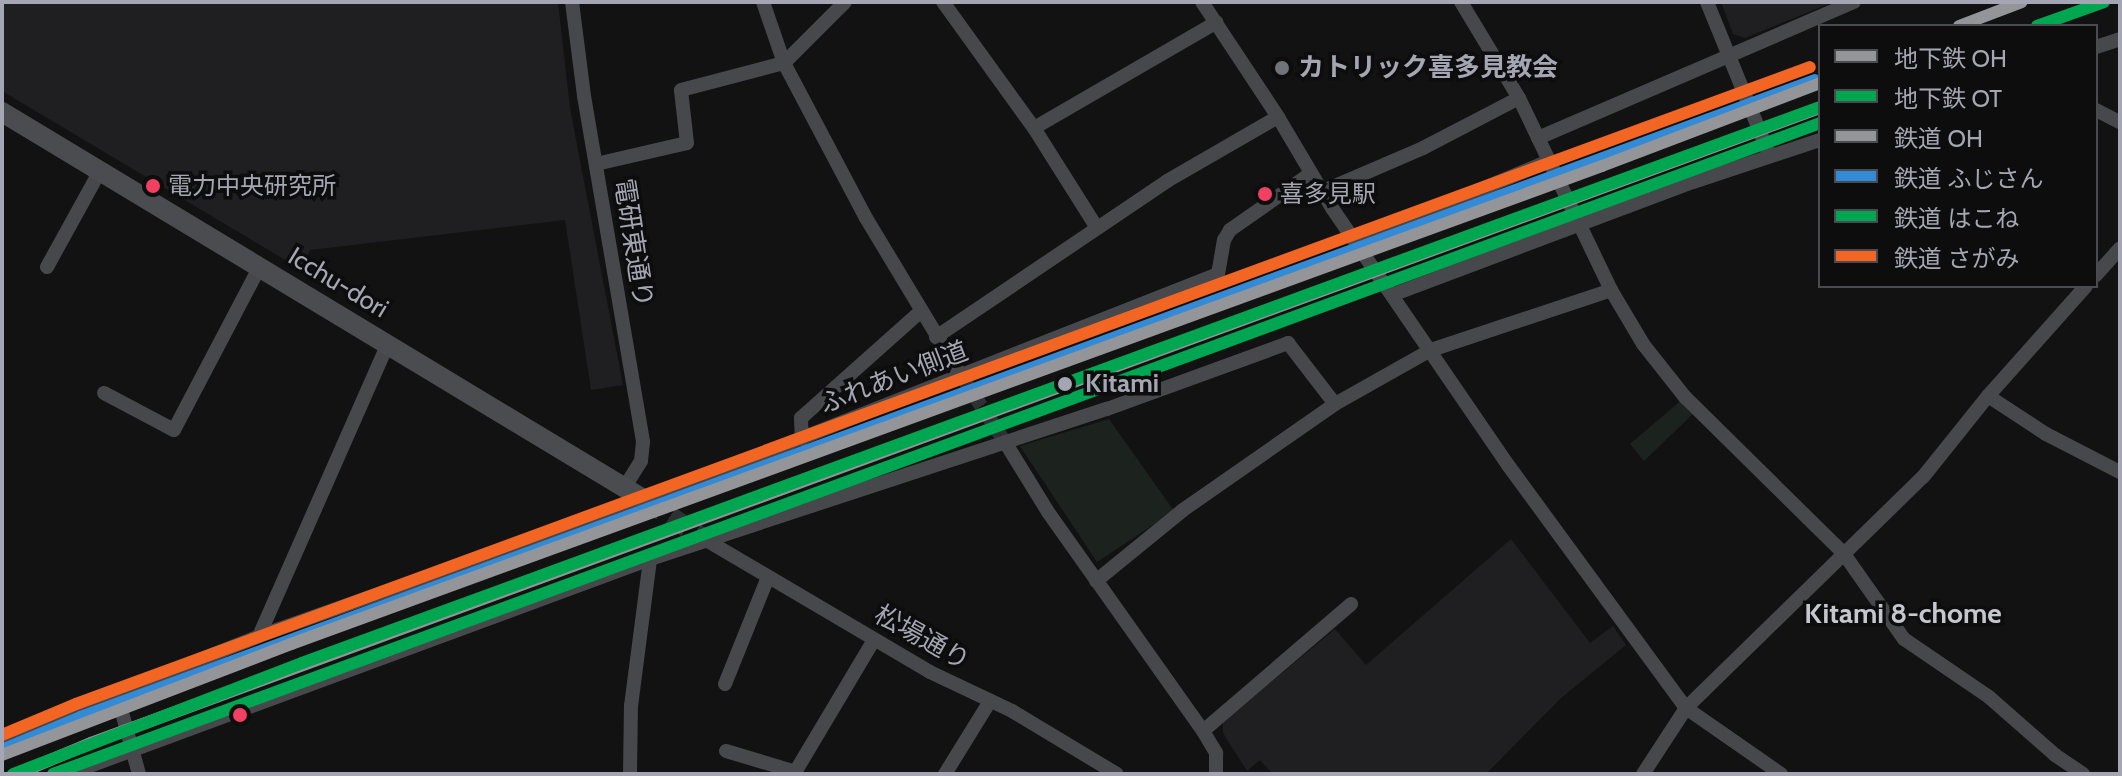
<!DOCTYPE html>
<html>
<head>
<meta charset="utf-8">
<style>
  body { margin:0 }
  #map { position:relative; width:2122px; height:776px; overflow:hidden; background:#121213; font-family:Cabin,"Noto Sans JP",sans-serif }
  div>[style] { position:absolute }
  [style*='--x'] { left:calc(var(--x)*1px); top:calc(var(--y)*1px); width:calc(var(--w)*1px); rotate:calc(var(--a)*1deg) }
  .built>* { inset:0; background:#1f1f21 }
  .green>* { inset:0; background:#1c231e }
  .street-tunnel>* { height:14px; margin-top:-7px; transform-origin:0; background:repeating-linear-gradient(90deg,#2f3033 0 14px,transparent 0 21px) }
  .secondary-tunnel>* { height:20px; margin-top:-10px; transform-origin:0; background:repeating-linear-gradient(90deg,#2f3033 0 20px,transparent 0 30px) }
  .street>* { height:14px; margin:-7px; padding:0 7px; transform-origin:7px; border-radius:7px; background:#47484b }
  .secondary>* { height:20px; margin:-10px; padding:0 10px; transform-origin:10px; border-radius:10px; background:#4b4c4f }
  .rail-1>* { height:12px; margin:-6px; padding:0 6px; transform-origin:6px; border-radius:6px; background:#939598 }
  .rail-2>* { height:12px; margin:-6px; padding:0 6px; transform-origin:6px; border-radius:6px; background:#338bd7 }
  .rail-3>* { height:12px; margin:-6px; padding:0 6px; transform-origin:6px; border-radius:6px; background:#00a651 }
  .rail-4>* { height:12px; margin:-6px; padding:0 6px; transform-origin:6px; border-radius:6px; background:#f26522 }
  .metro-1>* { height:12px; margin:-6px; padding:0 6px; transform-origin:6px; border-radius:6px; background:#939598 }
  .metro-2>* { height:12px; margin:-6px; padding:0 6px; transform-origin:6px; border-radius:6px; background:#00a650 }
  .dots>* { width:22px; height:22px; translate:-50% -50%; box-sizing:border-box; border:4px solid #0d0d0e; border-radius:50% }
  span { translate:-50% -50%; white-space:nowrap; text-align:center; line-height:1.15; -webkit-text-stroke:7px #0d0d0e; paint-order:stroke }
  .bus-label { font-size:24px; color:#a4a7b3 }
  .left { translate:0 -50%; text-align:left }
  .poi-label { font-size:26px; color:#a4a7b3; font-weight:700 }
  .street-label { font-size:26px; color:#a4a7b3 }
  .stop-label { font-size:26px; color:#a4a7b3; font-weight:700 }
  .neighbourhood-label { font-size:28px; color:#c5c7cf; font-weight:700 }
  .frame { position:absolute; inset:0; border:4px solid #a4a7b3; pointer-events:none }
  .legend { position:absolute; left:1818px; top:24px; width:280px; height:264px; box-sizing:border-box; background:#0d0d0e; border:2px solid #494b50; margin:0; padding:10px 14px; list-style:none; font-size:24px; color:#a4a7b3 }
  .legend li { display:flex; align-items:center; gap:16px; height:40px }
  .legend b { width:40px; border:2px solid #494b50 }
</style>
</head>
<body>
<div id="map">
  <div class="built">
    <div style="clip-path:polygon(2px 2px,558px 2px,570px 108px,623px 385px,591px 390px,565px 220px,310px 250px,302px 270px,2px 91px)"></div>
    <div style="clip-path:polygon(1721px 2px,1833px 2px,1745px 38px,1733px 34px)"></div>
    <div style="clip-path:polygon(1511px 539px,1590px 643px,1613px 626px,1626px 645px,1561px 698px,1486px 774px,1273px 774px,1260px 760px,1247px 771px,1223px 733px,1223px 722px,1335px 629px,1366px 665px)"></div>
  </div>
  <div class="green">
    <div style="clip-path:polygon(1685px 397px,1697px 410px,1644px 461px,1630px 444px)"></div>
    <div style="clip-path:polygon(1109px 419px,1174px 511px,1097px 562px,1020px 446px)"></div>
  </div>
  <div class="street-tunnel">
    <div style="--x:962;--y:377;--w:78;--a:56.5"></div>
  </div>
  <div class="secondary-tunnel">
    <div style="--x:645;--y:500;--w:73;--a:33.3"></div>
  </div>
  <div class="street">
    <div style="--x:572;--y:2;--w:95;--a:82.7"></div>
    <div style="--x:584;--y:96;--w:351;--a:80.3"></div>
    <div style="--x:643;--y:442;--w:19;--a:96"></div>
    <div style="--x:641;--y:461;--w:31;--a:122"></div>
    <div style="--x:763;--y:2;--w:65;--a:71"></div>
    <div style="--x:784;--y:63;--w:175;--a:62.1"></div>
    <div style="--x:866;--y:218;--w:186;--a:58.9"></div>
    <div style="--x:943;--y:2;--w:155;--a:54.2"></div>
    <div style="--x:1034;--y:128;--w:118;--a:57.8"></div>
    <div style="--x:1202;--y:2;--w:138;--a:56.5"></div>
    <div style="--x:1278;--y:117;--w:106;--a:59.3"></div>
    <div style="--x:1332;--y:208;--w:311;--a:55.6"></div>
    <div style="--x:1508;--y:465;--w:301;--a:53.8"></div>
    <div style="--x:1686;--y:708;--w:116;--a:34.8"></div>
    <div style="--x:1461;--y:2;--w:112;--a:58.9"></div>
    <div style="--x:1519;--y:98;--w:213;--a:64.4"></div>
    <div style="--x:1611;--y:290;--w:63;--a:59.3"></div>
    <div style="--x:1643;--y:344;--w:68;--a:51.6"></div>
    <div style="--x:1685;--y:397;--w:223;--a:44.6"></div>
    <div style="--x:1844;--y:554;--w:104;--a:54.8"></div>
    <div style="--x:1904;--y:639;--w:103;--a:34.3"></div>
    <div style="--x:1989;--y:697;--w:88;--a:41.3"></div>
    <div style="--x:2055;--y:755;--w:34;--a:34"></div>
    <div style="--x:1707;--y:2;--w:166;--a:67.8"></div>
    <div style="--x:2096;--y:47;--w:25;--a:-18"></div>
    <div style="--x:2096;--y:110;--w:27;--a:27"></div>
    <div style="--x:1034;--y:128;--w:211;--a:-30.1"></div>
    <div style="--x:1538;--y:138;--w:344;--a:-23.3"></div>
    <div style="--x:596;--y:164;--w:93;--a:-13"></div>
    <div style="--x:687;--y:143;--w:53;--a:-96.5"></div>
    <div style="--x:681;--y:90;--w:106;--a:-14.7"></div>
    <div style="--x:784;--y:63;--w:86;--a:-45"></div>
    <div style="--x:1321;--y:192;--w:111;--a:-23.3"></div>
    <div style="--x:1423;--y:148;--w:108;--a:-27.5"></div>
    <div style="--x:1356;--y:241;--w:209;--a:-22.5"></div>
    <div style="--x:47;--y:267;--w:110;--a:-61.1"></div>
    <div style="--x:2096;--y:275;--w:36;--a:-48"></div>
    <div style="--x:1392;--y:295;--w:322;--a:-20.6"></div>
    <div style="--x:1693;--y:182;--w:134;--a:-18.3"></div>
    <div style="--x:936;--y:337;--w:279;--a:-34"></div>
    <div style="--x:1167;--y:181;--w:128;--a:-30"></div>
    <div style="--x:104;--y:393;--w:79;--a:27.9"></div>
    <div style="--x:174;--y:430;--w:185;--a:-62.3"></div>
    <div style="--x:1988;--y:396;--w:69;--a:33.2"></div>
    <div style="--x:2046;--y:434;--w:83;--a:27.2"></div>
    <div style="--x:802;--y:439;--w:21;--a:-93"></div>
    <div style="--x:801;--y:418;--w:159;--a:-41.7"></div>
    <div style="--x:1005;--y:442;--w:82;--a:58.4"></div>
    <div style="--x:1048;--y:512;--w:268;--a:54.7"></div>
    <div style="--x:1203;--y:731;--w:26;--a:59"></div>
    <div style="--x:1216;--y:753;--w:21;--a:90"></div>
    <div style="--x:706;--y:540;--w:260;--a:30.5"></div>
    <div style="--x:930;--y:672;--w:91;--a:25.4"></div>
    <div style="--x:1012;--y:711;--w:122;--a:31"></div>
    <div style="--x:1096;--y:581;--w:112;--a:-39.2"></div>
    <div style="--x:1183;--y:510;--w:185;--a:-34.9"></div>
    <div style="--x:1335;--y:404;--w:110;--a:-29.4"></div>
    <div style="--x:1431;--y:350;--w:190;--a:-18.4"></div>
    <div style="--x:259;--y:636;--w:319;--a:-66.2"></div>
    <div style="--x:725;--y:684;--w:115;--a:-68.1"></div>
    <div style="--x:116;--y:691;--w:86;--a:74.5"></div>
    <div style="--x:1203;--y:731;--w:195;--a:-40.6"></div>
    <div style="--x:2;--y:738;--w:277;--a:-21.6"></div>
    <div style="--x:259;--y:636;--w:409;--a:-19.4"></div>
    <div style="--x:645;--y:500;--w:616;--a:-21.53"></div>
    <div style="--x:1218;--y:274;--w:35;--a:-80"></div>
    <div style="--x:1224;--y:240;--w:12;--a:-59"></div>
    <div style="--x:1230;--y:230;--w:98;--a:-35"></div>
    <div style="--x:726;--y:751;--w:73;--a:16.7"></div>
    <div style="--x:68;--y:774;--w:620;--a:-20.28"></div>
    <div style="--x:650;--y:559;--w:481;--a:-18.2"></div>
    <div style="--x:1107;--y:409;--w:193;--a:-20"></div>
    <div style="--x:1288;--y:343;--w:77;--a:52.4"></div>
    <div style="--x:630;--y:774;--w:68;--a:-89.2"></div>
    <div style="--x:631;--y:706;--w:148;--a:-82.6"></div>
    <div style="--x:794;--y:774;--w:156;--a:-59.2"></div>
    <div style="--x:945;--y:774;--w:86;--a:-58.3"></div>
    <div style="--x:1643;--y:774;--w:79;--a:-56.9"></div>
    <div style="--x:1686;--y:708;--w:331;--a:-44.3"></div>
    <div style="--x:1923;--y:477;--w:104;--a:-51.3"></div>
    <div style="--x:1988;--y:396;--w:147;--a:-48.3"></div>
  </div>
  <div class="secondary">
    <div style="--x:2;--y:112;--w:751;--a:31.11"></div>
  </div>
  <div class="rail-1">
    <div style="--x:17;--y:774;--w:80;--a:-22.7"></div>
    <div style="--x:91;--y:743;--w:1842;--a:-20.17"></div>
  </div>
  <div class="rail-2">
    <div style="--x:2;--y:750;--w:86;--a:-22.7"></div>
    <div style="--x:81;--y:717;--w:1847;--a:-20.17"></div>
  </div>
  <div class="rail-3">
    <div style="--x:53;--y:774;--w:1883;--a:-20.22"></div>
  </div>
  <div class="rail-4">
    <div style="--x:2;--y:735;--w:80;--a:-22.7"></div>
    <div style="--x:76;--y:704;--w:1847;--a:-20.17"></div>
  </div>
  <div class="metro-1">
    <div style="--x:1959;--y:26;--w:67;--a:-20.9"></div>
    <div style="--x:2;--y:755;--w:310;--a:-21"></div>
    <div style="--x:291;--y:644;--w:1395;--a:-20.03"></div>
    <div style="--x:1602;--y:166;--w:233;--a:-20.8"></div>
  </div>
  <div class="metro-2">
    <div style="--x:2037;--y:26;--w:71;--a:-19.7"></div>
    <div style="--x:13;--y:774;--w:310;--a:-21"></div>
    <div style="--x:302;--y:663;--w:1617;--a:-20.12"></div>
  </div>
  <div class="dots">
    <div style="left:1282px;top:68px;background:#71737b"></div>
    <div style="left:153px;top:186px;background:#f24062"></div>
    <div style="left:1265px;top:194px;background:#f24062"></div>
    <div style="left:1065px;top:384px;background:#a4a7b3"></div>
    <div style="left:240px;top:715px;background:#f24062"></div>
  </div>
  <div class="bus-label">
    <span class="left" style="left:168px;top:186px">電力中央研究所</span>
    <span class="left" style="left:1280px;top:194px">喜多見駅</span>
  </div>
  <div class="poi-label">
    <span class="left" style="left:1298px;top:68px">カトリック喜多見教会</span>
  </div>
  <div class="street-label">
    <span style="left:633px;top:243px;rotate:81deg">電研東通り</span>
    <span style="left:338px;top:283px;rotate:31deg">Icchu-dori</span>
    <span style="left:894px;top:378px;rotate:-21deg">ふれあい側道</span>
    <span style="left:922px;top:638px;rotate:29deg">松場通り</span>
  </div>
  <div class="stop-label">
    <span class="left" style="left:1085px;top:384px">Kitami</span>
  </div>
  <div class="neighbourhood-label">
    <span style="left:1903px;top:613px">Kitami 8-chome</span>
  </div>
  <div class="frame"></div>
  <ul class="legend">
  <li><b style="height:10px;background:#939598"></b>地下鉄 OH</li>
  <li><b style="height:10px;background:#00a650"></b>地下鉄 OT</li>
  <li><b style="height:10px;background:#939598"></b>鉄道 OH</li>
  <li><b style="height:10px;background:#338bd7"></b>鉄道 ふじさん</li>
  <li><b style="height:10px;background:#00a651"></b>鉄道 はこね</li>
  <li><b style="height:10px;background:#f26522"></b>鉄道 さがみ</li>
  </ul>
</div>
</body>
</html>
